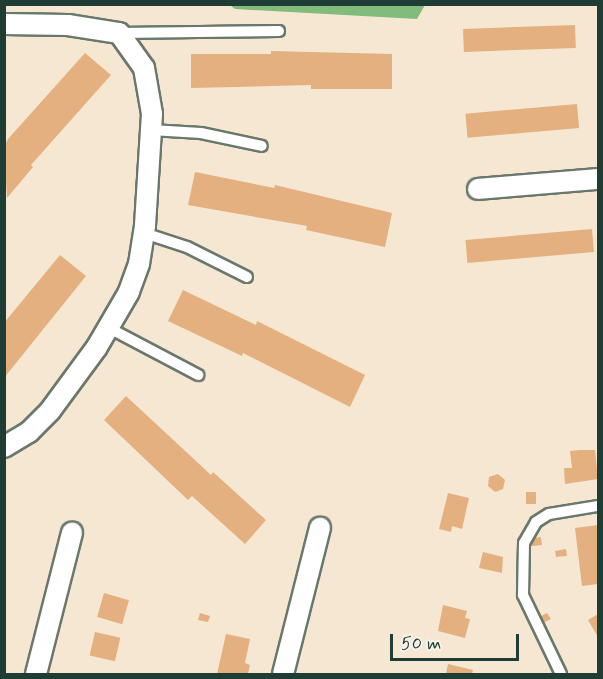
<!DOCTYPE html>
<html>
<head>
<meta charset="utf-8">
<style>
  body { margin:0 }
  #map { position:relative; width:603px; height:679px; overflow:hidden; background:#f6e7d3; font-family:Mynerve,sans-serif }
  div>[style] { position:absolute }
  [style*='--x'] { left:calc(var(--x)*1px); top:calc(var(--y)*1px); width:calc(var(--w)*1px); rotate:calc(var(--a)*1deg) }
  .forest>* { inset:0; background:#81bc7a }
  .building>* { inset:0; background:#e4b07f; transform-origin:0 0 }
  .roads { filter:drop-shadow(2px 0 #6a786c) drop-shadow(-2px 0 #6a786c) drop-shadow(0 2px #6a786c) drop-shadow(0 -2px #6a786c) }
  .lane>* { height:10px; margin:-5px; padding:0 5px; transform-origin:5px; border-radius:5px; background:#fff }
  .street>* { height:20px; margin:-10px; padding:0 10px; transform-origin:10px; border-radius:10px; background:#fff }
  span { translate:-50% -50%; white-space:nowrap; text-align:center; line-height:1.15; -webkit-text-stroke:5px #f7f3e8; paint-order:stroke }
  .frame { position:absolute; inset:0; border:6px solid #1f3d34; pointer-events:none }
  .scale { position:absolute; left:390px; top:634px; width:129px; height:27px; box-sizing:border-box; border:3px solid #1f3d34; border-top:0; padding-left:8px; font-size:18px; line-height:21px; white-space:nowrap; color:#1f3d34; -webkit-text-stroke:4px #f7f3e8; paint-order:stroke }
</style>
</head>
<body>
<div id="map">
  <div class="forest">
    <div style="clip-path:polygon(230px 5px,425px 5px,417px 19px,235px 9px)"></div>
  </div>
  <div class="building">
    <div style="left:575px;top:25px;width:23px;height:112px;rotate:88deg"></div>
    <div style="clip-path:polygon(271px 51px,392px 54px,392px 89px,311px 89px,311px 85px,191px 88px,191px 54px,271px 54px)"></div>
    <div style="clip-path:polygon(85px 53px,111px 75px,31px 165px,33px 167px,7px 198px,4px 147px,8px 139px)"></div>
    <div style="left:577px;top:104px;width:24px;height:112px;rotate:85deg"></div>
    <div style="clip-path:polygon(195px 172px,274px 188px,275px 185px,392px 213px,385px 247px,306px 230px,307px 226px,188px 205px)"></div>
    <div style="left:592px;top:229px;width:23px;height:127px;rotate:85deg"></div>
    <div style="clip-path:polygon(60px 255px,86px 276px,4px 378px,4px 323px)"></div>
    <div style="clip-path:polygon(183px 290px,256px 325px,257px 321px,365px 375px,350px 407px,243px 353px,242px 356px,168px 321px)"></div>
    <div style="clip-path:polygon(126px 396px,211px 475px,213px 472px,266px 520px,245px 544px,192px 496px,188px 500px,104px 420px)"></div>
    <div style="clip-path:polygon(580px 450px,595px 450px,598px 479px,565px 484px,564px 468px,572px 468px,570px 451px)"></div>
    <div style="clip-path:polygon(498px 474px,505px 480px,503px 489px,495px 492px,488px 486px,489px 477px)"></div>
    <div style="left:526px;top:492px;width:10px;height:12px"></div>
    <div style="clip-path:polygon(448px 493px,469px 498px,462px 529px,452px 526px,451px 532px,439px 529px)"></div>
    <div style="clip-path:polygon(598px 525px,598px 584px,582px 586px,575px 528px)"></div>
    <div style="left:541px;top:537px;width:8px;height:11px;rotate:83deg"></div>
    <div style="clip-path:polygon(566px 549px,567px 556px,556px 557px,555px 551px)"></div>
    <div style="clip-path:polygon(483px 552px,503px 557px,502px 573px,479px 568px)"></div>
    <div style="left:104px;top:593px;width:26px;height:25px;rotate:16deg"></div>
    <div style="clip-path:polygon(443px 605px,467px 611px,465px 618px,470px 619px,465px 638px,438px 631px)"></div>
    <div style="clip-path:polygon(200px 613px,210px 616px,208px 622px,198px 620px)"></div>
    <div style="clip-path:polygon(547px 613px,551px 619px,543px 623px,539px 617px)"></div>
    <div style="clip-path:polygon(598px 614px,598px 637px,588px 620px)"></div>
    <div style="left:95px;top:632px;width:26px;height:24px;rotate:13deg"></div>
    <div style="clip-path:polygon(226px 634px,250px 639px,245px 663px,250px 665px,248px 674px,217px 674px)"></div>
    <div style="clip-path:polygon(448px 664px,473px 670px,472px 674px,446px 674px)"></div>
  </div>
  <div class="roads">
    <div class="lane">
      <div style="--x:119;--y:33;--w:160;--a:-0.7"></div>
      <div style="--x:151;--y:130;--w:50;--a:3.4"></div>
      <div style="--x:201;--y:133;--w:62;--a:12"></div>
      <div style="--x:144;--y:233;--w:45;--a:18"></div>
      <div style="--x:187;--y:247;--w:67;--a:26.6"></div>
      <div style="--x:109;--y:328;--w:101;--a:27.8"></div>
      <div style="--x:561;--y:674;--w:88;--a:-115.7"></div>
      <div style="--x:523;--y:595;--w:52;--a:-88.9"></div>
      <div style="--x:524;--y:543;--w:24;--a:-60"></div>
      <div style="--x:536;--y:522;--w:15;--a:-32"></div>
      <div style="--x:549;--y:514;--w:50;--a:-9.3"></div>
    </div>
    <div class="street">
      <div style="--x:4;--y:24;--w:64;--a:0.9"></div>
      <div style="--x:68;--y:25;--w:52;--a:8.9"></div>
      <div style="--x:119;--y:33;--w:43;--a:54.5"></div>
      <div style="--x:144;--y:68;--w:47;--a:80.1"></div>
      <div style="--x:152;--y:114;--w:112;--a:93.6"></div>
      <div style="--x:145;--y:226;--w:38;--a:99"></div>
      <div style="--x:139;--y:264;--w:30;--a:110"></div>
      <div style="--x:129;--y:292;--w:64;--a:120.2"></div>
      <div style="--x:97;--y:347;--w:79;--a:126.3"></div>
      <div style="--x:50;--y:411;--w:30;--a:135"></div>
      <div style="--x:29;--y:432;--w:29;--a:149"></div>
      <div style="--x:478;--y:189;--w:120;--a:-4.8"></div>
      <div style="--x:36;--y:674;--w:146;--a:-75.7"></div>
      <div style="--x:283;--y:674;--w:151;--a:-75.8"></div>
    </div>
  </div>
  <div class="frame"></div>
  <div class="scale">50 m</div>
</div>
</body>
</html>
